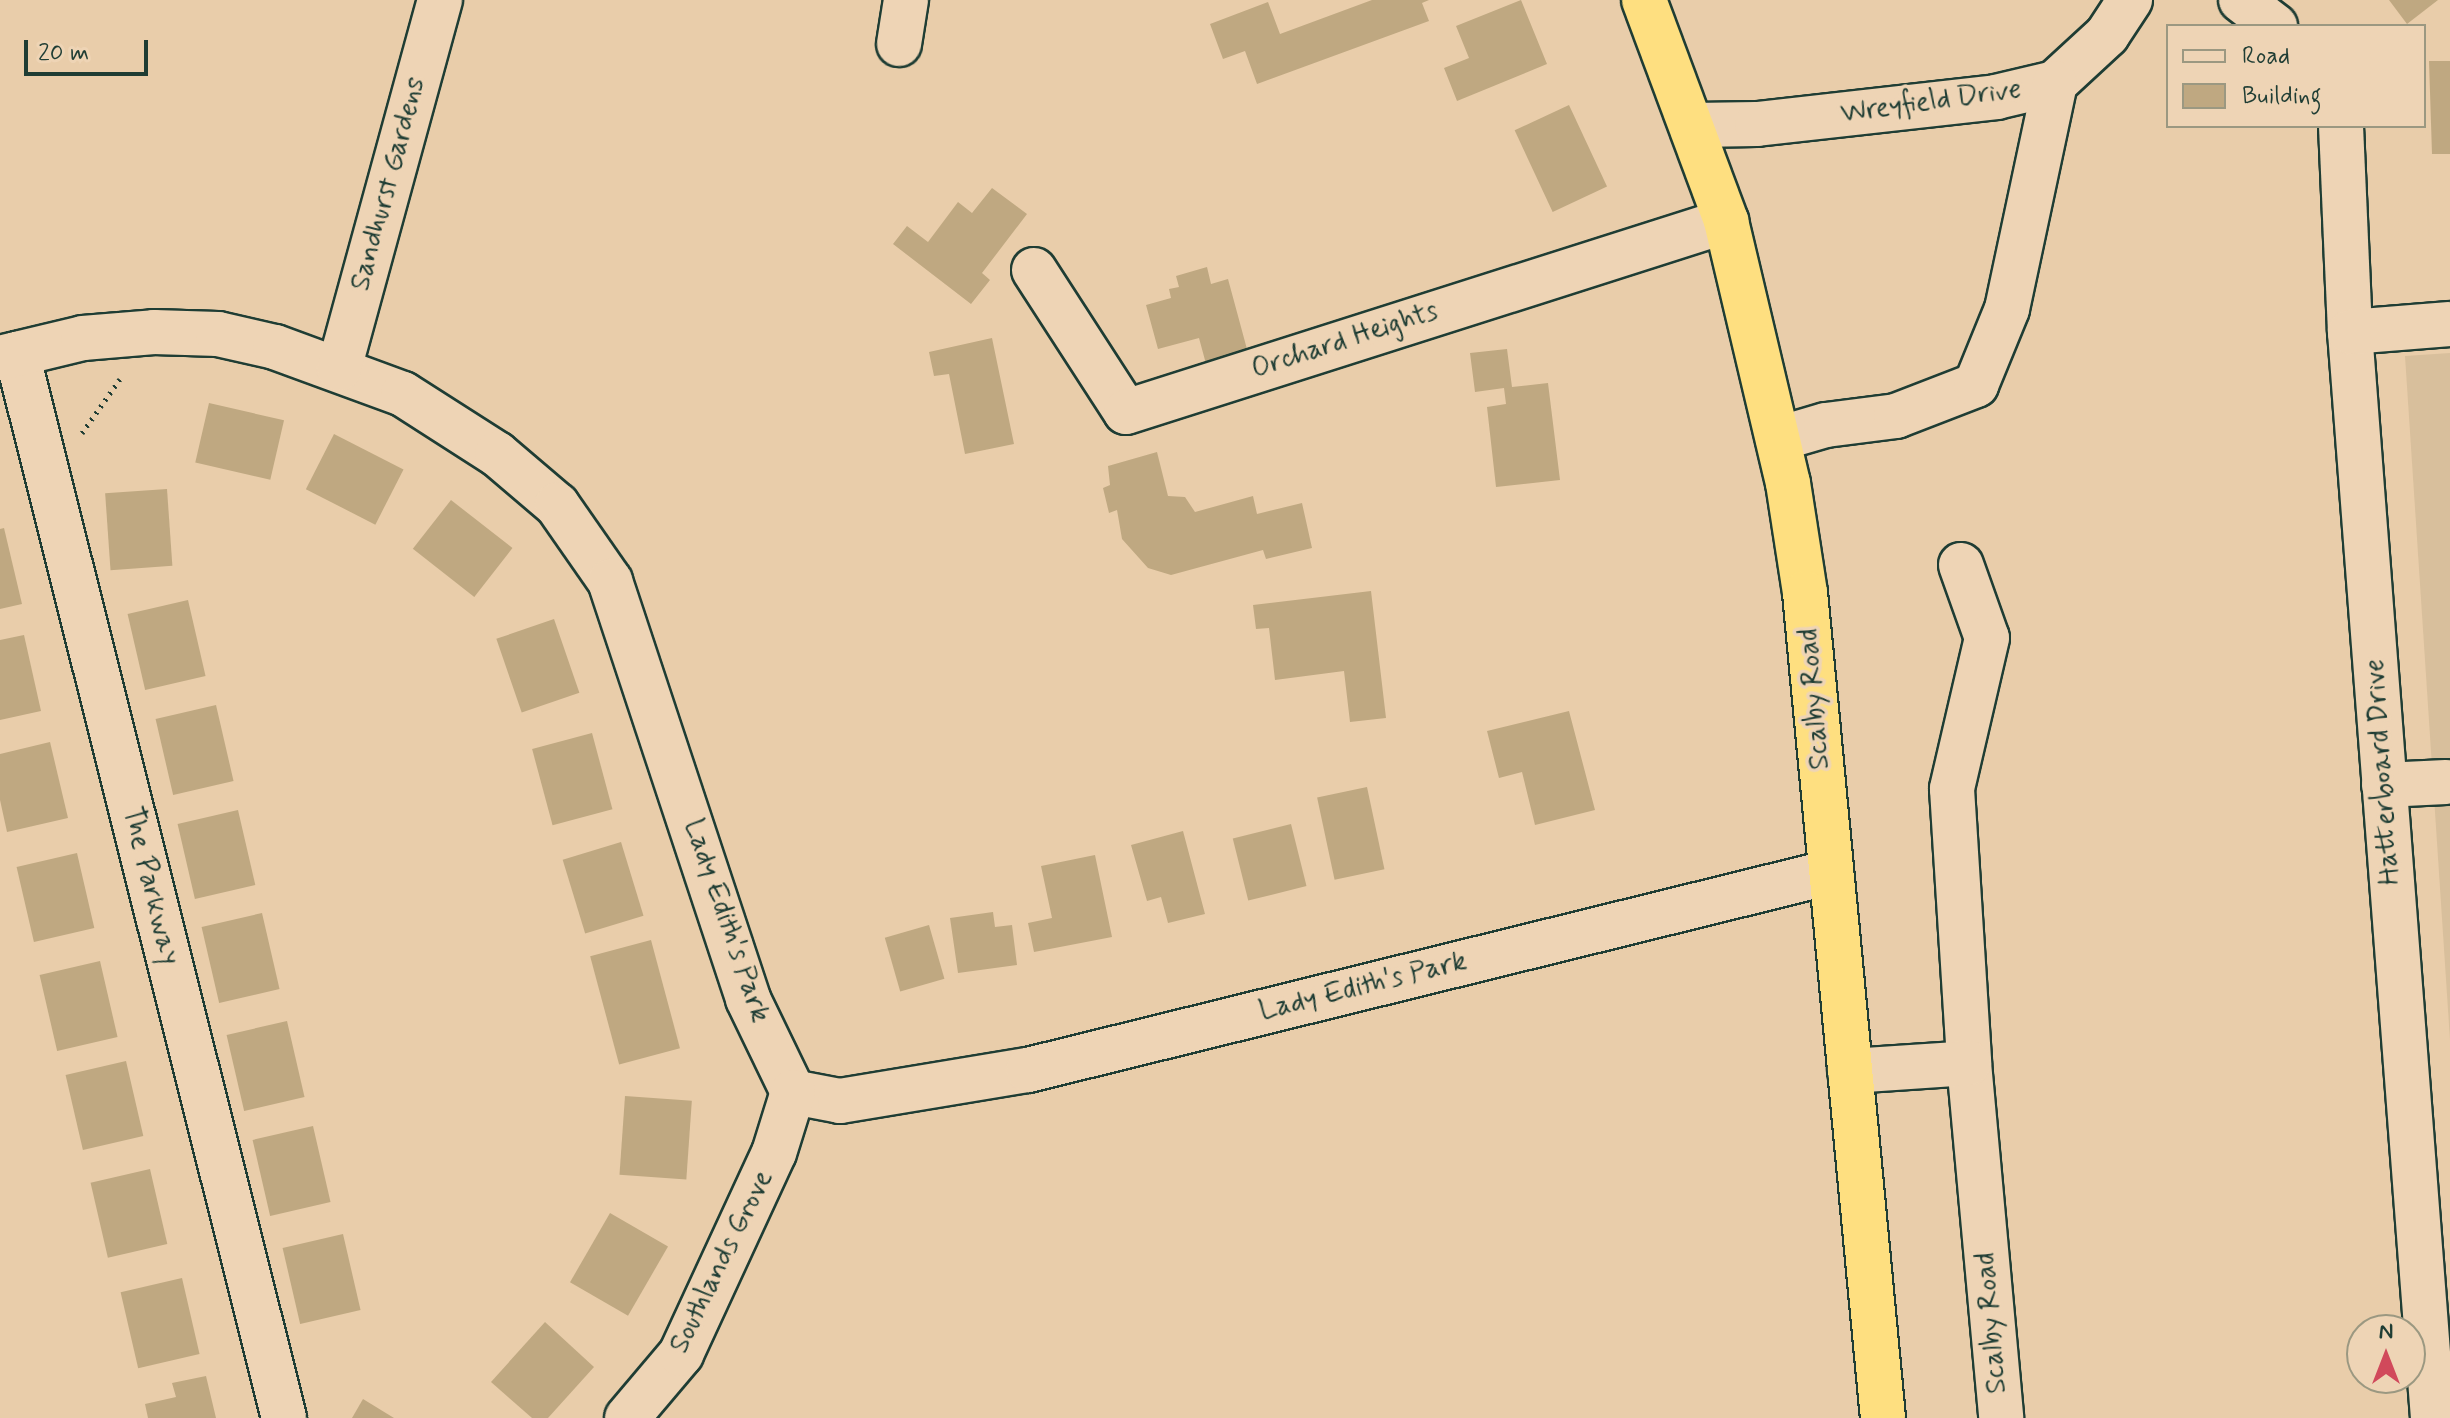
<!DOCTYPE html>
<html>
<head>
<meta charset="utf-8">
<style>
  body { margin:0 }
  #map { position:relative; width:2450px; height:1418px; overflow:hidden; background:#e9cdaa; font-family:Mynerve,sans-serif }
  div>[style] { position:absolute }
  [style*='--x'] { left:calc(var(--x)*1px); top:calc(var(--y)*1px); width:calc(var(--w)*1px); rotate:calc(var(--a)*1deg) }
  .built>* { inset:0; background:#d8bf9c }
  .building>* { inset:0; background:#bfa881; transform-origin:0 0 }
  .path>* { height:5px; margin-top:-2.5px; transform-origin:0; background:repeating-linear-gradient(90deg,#1f3d34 0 2px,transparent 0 8px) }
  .roads { filter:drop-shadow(2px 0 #1f3d34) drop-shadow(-2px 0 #1f3d34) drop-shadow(0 2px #1f3d34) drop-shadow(0 -2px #1f3d34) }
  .minor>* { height:44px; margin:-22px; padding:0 22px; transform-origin:22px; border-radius:22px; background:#eed4b5 }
  .highway>* { height:44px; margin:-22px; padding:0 22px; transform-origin:22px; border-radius:22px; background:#fedf80 }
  span { translate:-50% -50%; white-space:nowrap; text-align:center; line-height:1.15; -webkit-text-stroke:7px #eed4b5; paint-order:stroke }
  .street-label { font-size:28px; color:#1f3d34 }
  .legend { position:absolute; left:2166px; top:24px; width:260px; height:104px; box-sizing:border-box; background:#eed4b5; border:2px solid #9b9881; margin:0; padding:10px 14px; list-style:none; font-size:24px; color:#1f3d34 }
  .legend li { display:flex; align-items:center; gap:16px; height:40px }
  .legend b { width:40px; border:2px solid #9b9881 }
  .north { position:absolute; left:2346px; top:1314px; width:80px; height:80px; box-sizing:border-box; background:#eed4b5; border:2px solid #9b9881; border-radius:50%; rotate:0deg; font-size:22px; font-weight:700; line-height:32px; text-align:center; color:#1f3d34 }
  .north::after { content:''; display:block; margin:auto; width:28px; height:36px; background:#d1495b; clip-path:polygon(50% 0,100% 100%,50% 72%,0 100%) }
  .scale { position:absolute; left:24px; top:40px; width:124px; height:36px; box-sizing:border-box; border:4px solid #1f3d34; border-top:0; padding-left:10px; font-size:24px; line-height:28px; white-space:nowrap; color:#1f3d34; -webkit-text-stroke:6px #eed4b5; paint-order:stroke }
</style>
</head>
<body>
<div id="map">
  <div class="built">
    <div style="clip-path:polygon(2450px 353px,2450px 1040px,2405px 356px)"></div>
  </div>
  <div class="building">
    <div style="clip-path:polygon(1372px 0,1429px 0,1422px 3px,1429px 21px,1257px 84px,1245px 51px,1223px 59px,1210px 24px,1268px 2px,1280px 34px)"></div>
    <div style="clip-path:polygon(1521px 0,1547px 64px,1457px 101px,1444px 68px,1469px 58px,1456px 26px)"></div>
    <div style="clip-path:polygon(2389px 0,2438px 0,2407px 24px)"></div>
    <div style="clip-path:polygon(2429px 61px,2450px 61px,2450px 154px,2432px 154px)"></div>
    <div style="left:1569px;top:105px;width:90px;height:60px;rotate:65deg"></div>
    <div style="clip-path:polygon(992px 188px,1027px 214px,982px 273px,990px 280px,971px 304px,893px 244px,907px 226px,928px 242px,958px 202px,972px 213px)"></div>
    <div style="clip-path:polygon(1207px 267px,1211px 284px,1228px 279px,1251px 364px,1209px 375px,1199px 338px,1158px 349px,1146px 305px,1171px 298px,1169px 289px,1179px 287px,1176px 276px)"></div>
    <div style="clip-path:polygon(992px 338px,1014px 444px,965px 454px,949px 374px,934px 376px,929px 352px)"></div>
    <div style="clip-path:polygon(1507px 349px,1512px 387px,1548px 383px,1560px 480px,1496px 487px,1487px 407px,1506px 404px,1504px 388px,1475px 392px,1470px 353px)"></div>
    <div style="left:209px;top:403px;width:77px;height:61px;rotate:13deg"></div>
    <div style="left:334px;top:434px;width:78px;height:62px;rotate:27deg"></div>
    <div style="clip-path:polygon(1157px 452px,1168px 496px,1185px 497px,1195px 512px,1253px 496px,1257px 514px,1302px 503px,1312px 548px,1266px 559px,1263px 550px,1171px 575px,1148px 568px,1122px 539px,1117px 510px,1109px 513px,1103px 488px,1110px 485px,1108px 466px)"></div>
    <div style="left:167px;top:489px;width:77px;height:62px;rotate:86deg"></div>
    <div style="left:451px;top:500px;width:78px;height:62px;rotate:38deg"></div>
    <div style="clip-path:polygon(4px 528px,22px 604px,0 609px,0 529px)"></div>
    <div style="clip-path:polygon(1371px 591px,1386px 718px,1350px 722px,1344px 671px,1275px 680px,1269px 628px,1256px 629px,1253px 605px)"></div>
    <div style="left:188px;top:600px;width:78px;height:62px;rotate:77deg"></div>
    <div style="left:554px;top:619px;width:78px;height:61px;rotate:71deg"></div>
    <div style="clip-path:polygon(24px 635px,41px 711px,0 720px,0 640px)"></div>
    <div style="left:216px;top:705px;width:78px;height:62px;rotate:77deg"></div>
    <div style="clip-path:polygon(1569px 711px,1595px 810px,1535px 825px,1522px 772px,1499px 778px,1487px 731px)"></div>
    <div style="left:592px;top:733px;width:79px;height:62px;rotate:75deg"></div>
    <div style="clip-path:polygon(50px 742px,68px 818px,7px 832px,0 800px,0 754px)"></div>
    <div style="left:1367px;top:787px;width:84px;height:51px;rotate:78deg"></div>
    <div style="left:238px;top:810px;width:77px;height:62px;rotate:77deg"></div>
    <div style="left:1291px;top:824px;width:64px;height:60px;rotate:76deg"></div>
    <div style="clip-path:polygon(1183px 831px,1205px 914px,1168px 923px,1161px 897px,1147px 901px,1131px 845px)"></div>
    <div style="left:621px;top:842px;width:77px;height:61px;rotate:73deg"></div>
    <div style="left:77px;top:853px;width:77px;height:62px;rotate:77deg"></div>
    <div style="clip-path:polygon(1095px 855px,1112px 937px,1034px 952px,1028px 923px,1052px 918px,1041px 866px)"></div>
    <div style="clip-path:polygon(993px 912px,995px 927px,1012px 925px,1017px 965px,958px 973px,950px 918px)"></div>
    <div style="left:262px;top:913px;width:78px;height:62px;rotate:77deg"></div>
    <div style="left:929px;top:925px;width:56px;height:46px;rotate:74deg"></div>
    <div style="left:651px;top:940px;width:112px;height:63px;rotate:75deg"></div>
    <div style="left:100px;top:961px;width:78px;height:62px;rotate:77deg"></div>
    <div style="left:287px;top:1021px;width:78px;height:62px;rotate:77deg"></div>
    <div style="left:126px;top:1061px;width:77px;height:62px;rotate:77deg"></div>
    <div style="left:625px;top:1096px;width:67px;height:79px;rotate:4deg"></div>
    <div style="left:313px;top:1126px;width:78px;height:62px;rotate:77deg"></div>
    <div style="left:150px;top:1169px;width:77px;height:61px;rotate:77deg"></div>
    <div style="left:610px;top:1213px;width:67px;height:80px;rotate:30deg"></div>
    <div style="left:343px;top:1234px;width:78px;height:62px;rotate:77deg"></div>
    <div style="left:182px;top:1278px;width:78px;height:63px;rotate:77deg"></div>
    <div style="clip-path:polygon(545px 1322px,594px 1367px,548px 1418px,532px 1418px,491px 1382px)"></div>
    <div style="clip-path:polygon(206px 1376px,216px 1418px,148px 1418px,145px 1404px,176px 1397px,172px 1383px)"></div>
    <div style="clip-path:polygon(363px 1399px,394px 1418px,352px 1418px)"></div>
  </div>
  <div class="path">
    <div style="--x:82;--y:433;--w:66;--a:-54.9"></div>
  </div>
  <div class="roads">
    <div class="minor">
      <div style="--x:2241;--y:0;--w:43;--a:37.4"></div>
      <div style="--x:899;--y:44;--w:45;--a:-81"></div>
      <div style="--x:1694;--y:125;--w:63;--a:-0.9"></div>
      <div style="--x:1757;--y:124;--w:241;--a:-6.4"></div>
      <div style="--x:1996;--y:97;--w:61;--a:-13.3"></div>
      <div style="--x:2055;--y:83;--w:71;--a:-42.7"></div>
      <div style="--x:2107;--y:35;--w:42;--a:-56.7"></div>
      <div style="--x:2341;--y:126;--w:206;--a:87.5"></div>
      <div style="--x:2350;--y:332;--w:1089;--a:85.63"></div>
      <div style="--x:1034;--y:270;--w:169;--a:57.1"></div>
      <div style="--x:1126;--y:412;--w:630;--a:-17.66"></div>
      <div style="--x:2350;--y:332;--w:100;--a:-4.6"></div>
      <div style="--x:17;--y:354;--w:1097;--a:75.91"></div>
      <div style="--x:0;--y:358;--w:85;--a:-13.5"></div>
      <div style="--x:83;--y:338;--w:71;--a:-4.8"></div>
      <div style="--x:154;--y:332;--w:64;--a:1.8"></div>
      <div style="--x:218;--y:334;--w:58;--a:12.8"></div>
      <div style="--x:275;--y:347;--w:136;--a:20.2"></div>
      <div style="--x:403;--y:394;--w:112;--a:32.6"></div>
      <div style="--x:497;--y:454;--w:79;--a:40.4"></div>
      <div style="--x:557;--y:505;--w:93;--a:55.1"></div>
      <div style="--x:610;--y:581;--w:440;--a:71.7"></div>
      <div style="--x:748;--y:999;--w:103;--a:64.2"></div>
      <div style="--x:793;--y:1092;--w:48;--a:10.8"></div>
      <div style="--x:840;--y:1101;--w:191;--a:-9.4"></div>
      <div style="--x:1028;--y:1070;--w:827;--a:-13.85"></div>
      <div style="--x:339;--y:369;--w:383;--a:-74.7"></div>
      <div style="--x:1778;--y:439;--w:50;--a:-16.3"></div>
      <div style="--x:1826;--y:425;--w:71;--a:-7.3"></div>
      <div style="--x:1896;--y:416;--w:86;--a:-21.2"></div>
      <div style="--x:1976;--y:385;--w:82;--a:-67.8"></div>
      <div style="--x:2007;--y:309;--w:231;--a:-78"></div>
      <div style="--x:1961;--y:565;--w:77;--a:70.4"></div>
      <div style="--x:1987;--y:638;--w:155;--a:103.1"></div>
      <div style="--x:1952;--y:789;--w:275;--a:86.4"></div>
      <div style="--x:1969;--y:1063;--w:356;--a:84.8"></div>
      <div style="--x:2384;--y:785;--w:62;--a:-2.8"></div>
      <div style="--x:1850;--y:1071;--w:119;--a:-3.8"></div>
      <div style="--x:627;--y:1418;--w:84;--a:-49.8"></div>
      <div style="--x:681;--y:1354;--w:221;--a:-65.2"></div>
      <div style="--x:774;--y:1153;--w:64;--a:-72.7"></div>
    </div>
    <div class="highway">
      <div style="--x:1644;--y:0;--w:236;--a:69.6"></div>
      <div style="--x:1726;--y:221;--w:269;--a:76.7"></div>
      <div style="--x:1788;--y:483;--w:111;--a:81.2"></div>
      <div style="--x:1805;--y:593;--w:829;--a:84.6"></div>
    </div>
  </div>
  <div class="street-label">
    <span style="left:1931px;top:102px;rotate:-8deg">Wreyfield Drive</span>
    <span style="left:389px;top:184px;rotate:-75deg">Sandhurst Gardens</span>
    <span style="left:1345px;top:341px;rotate:-18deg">Orchard Heights</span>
    <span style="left:1815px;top:699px;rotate:-95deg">Scalby Road</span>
    <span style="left:2383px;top:772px;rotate:-94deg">Hatterboard Drive</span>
    <span style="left:150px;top:886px;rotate:76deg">The Parkway</span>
    <span style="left:726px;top:921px;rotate:71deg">Lady Edith's Park</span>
    <span style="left:1363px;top:987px;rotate:-14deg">Lady Edith's Park</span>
    <span style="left:722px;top:1262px;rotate:-64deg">Southlands Grove</span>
    <span style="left:1992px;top:1323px;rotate:-95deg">Scalby Road</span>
  </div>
  <ul class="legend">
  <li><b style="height:10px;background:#eed4b5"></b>Road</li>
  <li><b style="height:22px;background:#bfa881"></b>Building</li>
  </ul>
  <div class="north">N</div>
  <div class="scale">20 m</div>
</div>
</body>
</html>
